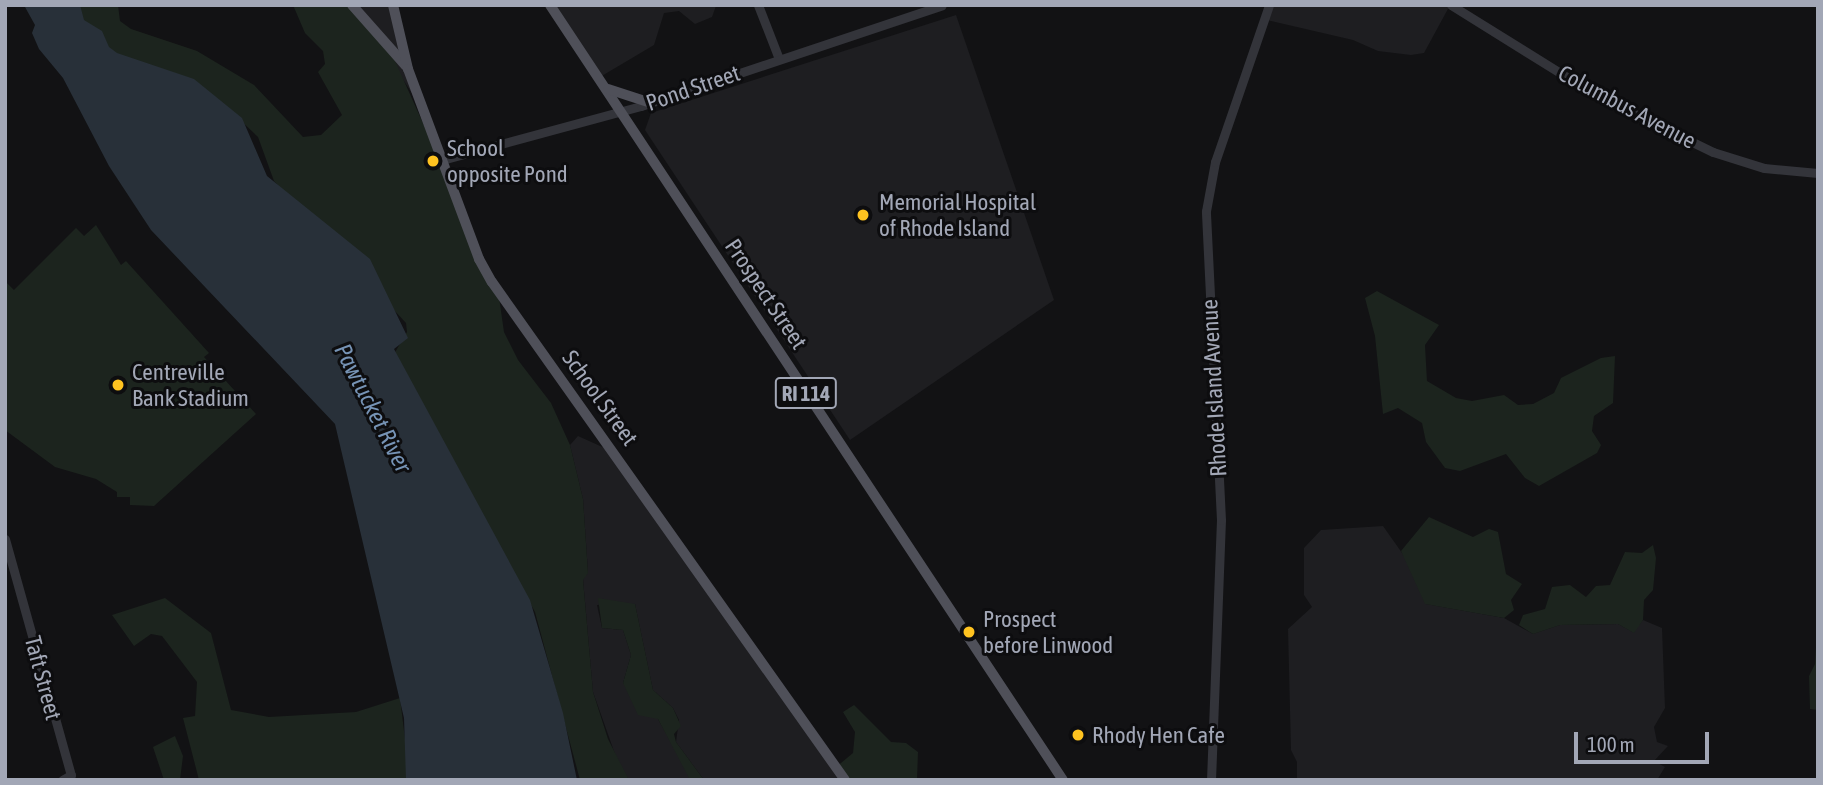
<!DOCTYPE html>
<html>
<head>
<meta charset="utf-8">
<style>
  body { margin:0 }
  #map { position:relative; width:1823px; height:785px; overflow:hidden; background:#121214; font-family:"Asap Condensed",sans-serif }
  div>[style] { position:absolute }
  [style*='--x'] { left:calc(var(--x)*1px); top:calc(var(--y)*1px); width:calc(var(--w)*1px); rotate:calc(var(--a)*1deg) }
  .built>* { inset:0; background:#1e1e21 }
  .green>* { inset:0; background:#1c241e }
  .water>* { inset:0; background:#283039 }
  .tertiary>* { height:9px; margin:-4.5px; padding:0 4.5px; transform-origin:4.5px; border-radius:4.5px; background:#33343a }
  .primary>* { height:10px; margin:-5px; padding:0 5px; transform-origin:5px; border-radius:5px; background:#4f5059 }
  .dots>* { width:19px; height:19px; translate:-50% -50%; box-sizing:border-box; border:4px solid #0d0d0f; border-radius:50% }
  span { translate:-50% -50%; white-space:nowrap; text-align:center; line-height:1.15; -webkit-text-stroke:6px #0d0d0f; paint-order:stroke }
  .shield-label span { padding:2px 5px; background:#0d0d0f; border:2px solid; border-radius:5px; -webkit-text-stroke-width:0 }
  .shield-label { font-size:21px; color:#a2a7b6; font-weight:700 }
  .street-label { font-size:23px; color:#a2a7b6 }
  .poi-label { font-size:23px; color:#a2a7b6 }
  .left { translate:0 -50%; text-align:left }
  .water-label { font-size:24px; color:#7693b5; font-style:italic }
  .frame { position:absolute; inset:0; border:7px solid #a2a7b6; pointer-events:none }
  .scale { position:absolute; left:1574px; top:732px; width:135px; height:32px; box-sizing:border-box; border:4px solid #a2a7b6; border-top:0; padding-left:9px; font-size:21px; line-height:24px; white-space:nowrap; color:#a2a7b6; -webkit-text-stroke:5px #0d0d0f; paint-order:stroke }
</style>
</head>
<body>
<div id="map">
  <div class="built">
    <div style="clip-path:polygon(354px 5px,393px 5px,421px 107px)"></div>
    <div style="clip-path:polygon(549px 5px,716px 5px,716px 6px,712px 17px,695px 24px,679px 11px,664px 13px,654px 45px,600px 77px)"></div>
    <div style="clip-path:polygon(1271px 5px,1448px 5px,1449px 7px,1424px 53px,1411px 55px,1378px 51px,1353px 40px,1267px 20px)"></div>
    <div style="clip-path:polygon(956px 15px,1054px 300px,850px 440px,645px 130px,651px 113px)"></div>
    <div style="clip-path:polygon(578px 436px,609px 450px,843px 780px,704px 780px,676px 742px,679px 720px,673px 708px,653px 690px,635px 604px,597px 605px,602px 628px,623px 630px,631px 655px,623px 683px,658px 719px,692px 780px,629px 780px,620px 768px,593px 692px,583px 579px,588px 572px,583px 499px,570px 445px)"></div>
    <div style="clip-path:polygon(1383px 526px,1407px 560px,1426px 604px,1504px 618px,1533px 634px,1560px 625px,1618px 624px,1633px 632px,1643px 620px,1662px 628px,1665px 708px,1654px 727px,1657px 742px,1668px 746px,1654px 761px,1665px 767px,1657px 780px,1297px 780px,1297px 762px,1291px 750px,1288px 629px,1312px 607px,1304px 595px,1304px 548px,1321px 530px)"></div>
  </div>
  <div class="green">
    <div style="clip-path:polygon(69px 5px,118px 5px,120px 21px,131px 29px,197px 51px,254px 85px,303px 137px,321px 135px,342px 115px,318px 72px,325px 64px,323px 51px,305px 33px,293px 5px,354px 5px,391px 52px,498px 290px,504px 332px,518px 360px,551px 403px,570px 445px,583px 499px,588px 573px,583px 580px,593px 692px,608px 739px,629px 780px,580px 780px,535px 612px,394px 354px,407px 332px,406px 323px,274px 181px,258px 137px,239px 119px,106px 52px)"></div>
    <div style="clip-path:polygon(96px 225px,121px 265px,126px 261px,209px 353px,204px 357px,256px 414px,154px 506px,130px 505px,130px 497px,117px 497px,117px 492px,96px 479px,55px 467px,5px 430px,5px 281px,14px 290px,76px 228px,84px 236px)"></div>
    <div style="clip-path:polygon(1377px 291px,1439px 325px,1425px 345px,1427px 381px,1456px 398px,1472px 401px,1504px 395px,1518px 405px,1533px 404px,1554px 393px,1561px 378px,1601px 358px,1615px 356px,1613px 403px,1594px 416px,1592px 431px,1601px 445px,1597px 453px,1539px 486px,1525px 478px,1506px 454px,1460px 471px,1445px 468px,1426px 442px,1422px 423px,1398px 408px,1383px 414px,1375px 336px,1365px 298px)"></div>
    <div style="clip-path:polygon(1429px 517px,1473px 537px,1489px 529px,1498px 532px,1506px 574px,1522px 584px,1511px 600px,1514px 610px,1504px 618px,1425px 604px,1401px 551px)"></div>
    <div style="clip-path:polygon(1653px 545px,1656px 558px,1653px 590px,1644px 600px,1643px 620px,1634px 633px,1618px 624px,1560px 625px,1533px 634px,1519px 625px,1523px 615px,1545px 609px,1552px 587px,1570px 585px,1586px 597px,1596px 586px,1610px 585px,1625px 552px,1642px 553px)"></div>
    <div style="clip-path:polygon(165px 598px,211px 633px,231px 710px,269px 717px,356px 712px,400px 698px,410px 780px,199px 780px,183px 718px,195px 716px,197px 682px,162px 636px,151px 634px,134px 646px,112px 615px)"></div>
    <div style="clip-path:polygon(598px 598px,635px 604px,653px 690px,673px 708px,681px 726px,674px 734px,676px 742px,704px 780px,689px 778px,658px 719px,638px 715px,623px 683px,631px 655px,623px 630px,602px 628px)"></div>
    <div style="clip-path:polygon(1818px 611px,1818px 710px,1810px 709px,1809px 676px,1815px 664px)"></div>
    <div style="clip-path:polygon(854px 705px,891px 742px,906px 743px,918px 752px,917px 780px,843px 780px,835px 768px,853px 753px,855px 732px,843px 712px)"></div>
    <div style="clip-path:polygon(175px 736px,183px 756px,180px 780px,164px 780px,153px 747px)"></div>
  </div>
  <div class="water">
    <div style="clip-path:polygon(80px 5px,84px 20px,102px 31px,109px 47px,117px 53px,194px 79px,242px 118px,267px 176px,370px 259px,408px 338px,394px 349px,530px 600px,563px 713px,577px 780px,406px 780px,404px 718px,335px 424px,151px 230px,109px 166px,63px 78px,39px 49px,32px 33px,35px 25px,25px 7px)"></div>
  </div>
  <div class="tertiary">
    <div style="--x:758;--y:5;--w:58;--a:68.7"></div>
    <div style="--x:1451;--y:5;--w:168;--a:31.9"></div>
    <div style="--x:1594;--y:94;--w:132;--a:26"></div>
    <div style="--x:1713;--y:152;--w:53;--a:17.4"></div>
    <div style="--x:1764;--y:168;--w:54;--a:5.3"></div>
    <div style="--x:442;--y:160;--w:206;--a:-15.2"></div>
    <div style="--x:641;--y:106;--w:317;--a:-18.5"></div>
    <div style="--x:5;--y:539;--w:245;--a:74.4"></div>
    <div style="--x:71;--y:775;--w:10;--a:151"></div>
    <div style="--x:1211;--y:780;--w:260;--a:-87.8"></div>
    <div style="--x:1221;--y:520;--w:309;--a:-92.8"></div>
    <div style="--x:1206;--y:211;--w:50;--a:-79.6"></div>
    <div style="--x:1215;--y:162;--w:166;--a:-71"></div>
  </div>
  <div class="primary">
    <div style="--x:352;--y:5;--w:81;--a:48.5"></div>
    <div style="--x:393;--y:5;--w:66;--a:76.8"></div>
    <div style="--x:408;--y:69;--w:203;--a:69.5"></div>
    <div style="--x:479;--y:259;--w:26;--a:61"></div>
    <div style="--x:492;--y:282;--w:610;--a:54.67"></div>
    <div style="--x:550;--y:5;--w:929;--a:56.5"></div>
    <div style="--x:608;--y:89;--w:42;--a:18"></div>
  </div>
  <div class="dots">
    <div style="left:433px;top:161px;background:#ffc320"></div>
    <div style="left:863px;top:215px;background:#ffc320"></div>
    <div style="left:118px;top:385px;background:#ffc320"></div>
    <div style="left:969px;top:632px;background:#ffc320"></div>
    <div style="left:1078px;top:735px;background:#ffc320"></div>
  </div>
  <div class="shield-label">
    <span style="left:806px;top:393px">RI 114</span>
  </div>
  <div class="street-label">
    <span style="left:693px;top:88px;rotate:-19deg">Pond Street</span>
    <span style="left:1627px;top:107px;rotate:28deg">Columbus Avenue</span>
    <span style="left:766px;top:294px;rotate:56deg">Prospect Street</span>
    <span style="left:1214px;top:388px;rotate:-93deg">Rhode Island Avenue</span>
    <span style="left:600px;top:398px;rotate:54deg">School Street</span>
    <span style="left:43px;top:678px;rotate:75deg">Taft Street</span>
  </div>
  <div class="poi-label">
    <span class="left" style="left:447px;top:161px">School<br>opposite Pond</span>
    <span class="left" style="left:879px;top:215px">Memorial Hospital<br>of Rhode Island</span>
    <span class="left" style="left:132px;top:385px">Centreville<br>Bank Stadium</span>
    <span class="left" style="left:983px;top:632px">Prospect<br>before Linwood</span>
    <span class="left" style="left:1092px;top:735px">Rhody Hen Cafe</span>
  </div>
  <div class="water-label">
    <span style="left:373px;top:408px;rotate:63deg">Pawtucket River</span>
  </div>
  <div class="frame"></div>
  <div class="scale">100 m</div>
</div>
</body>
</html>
